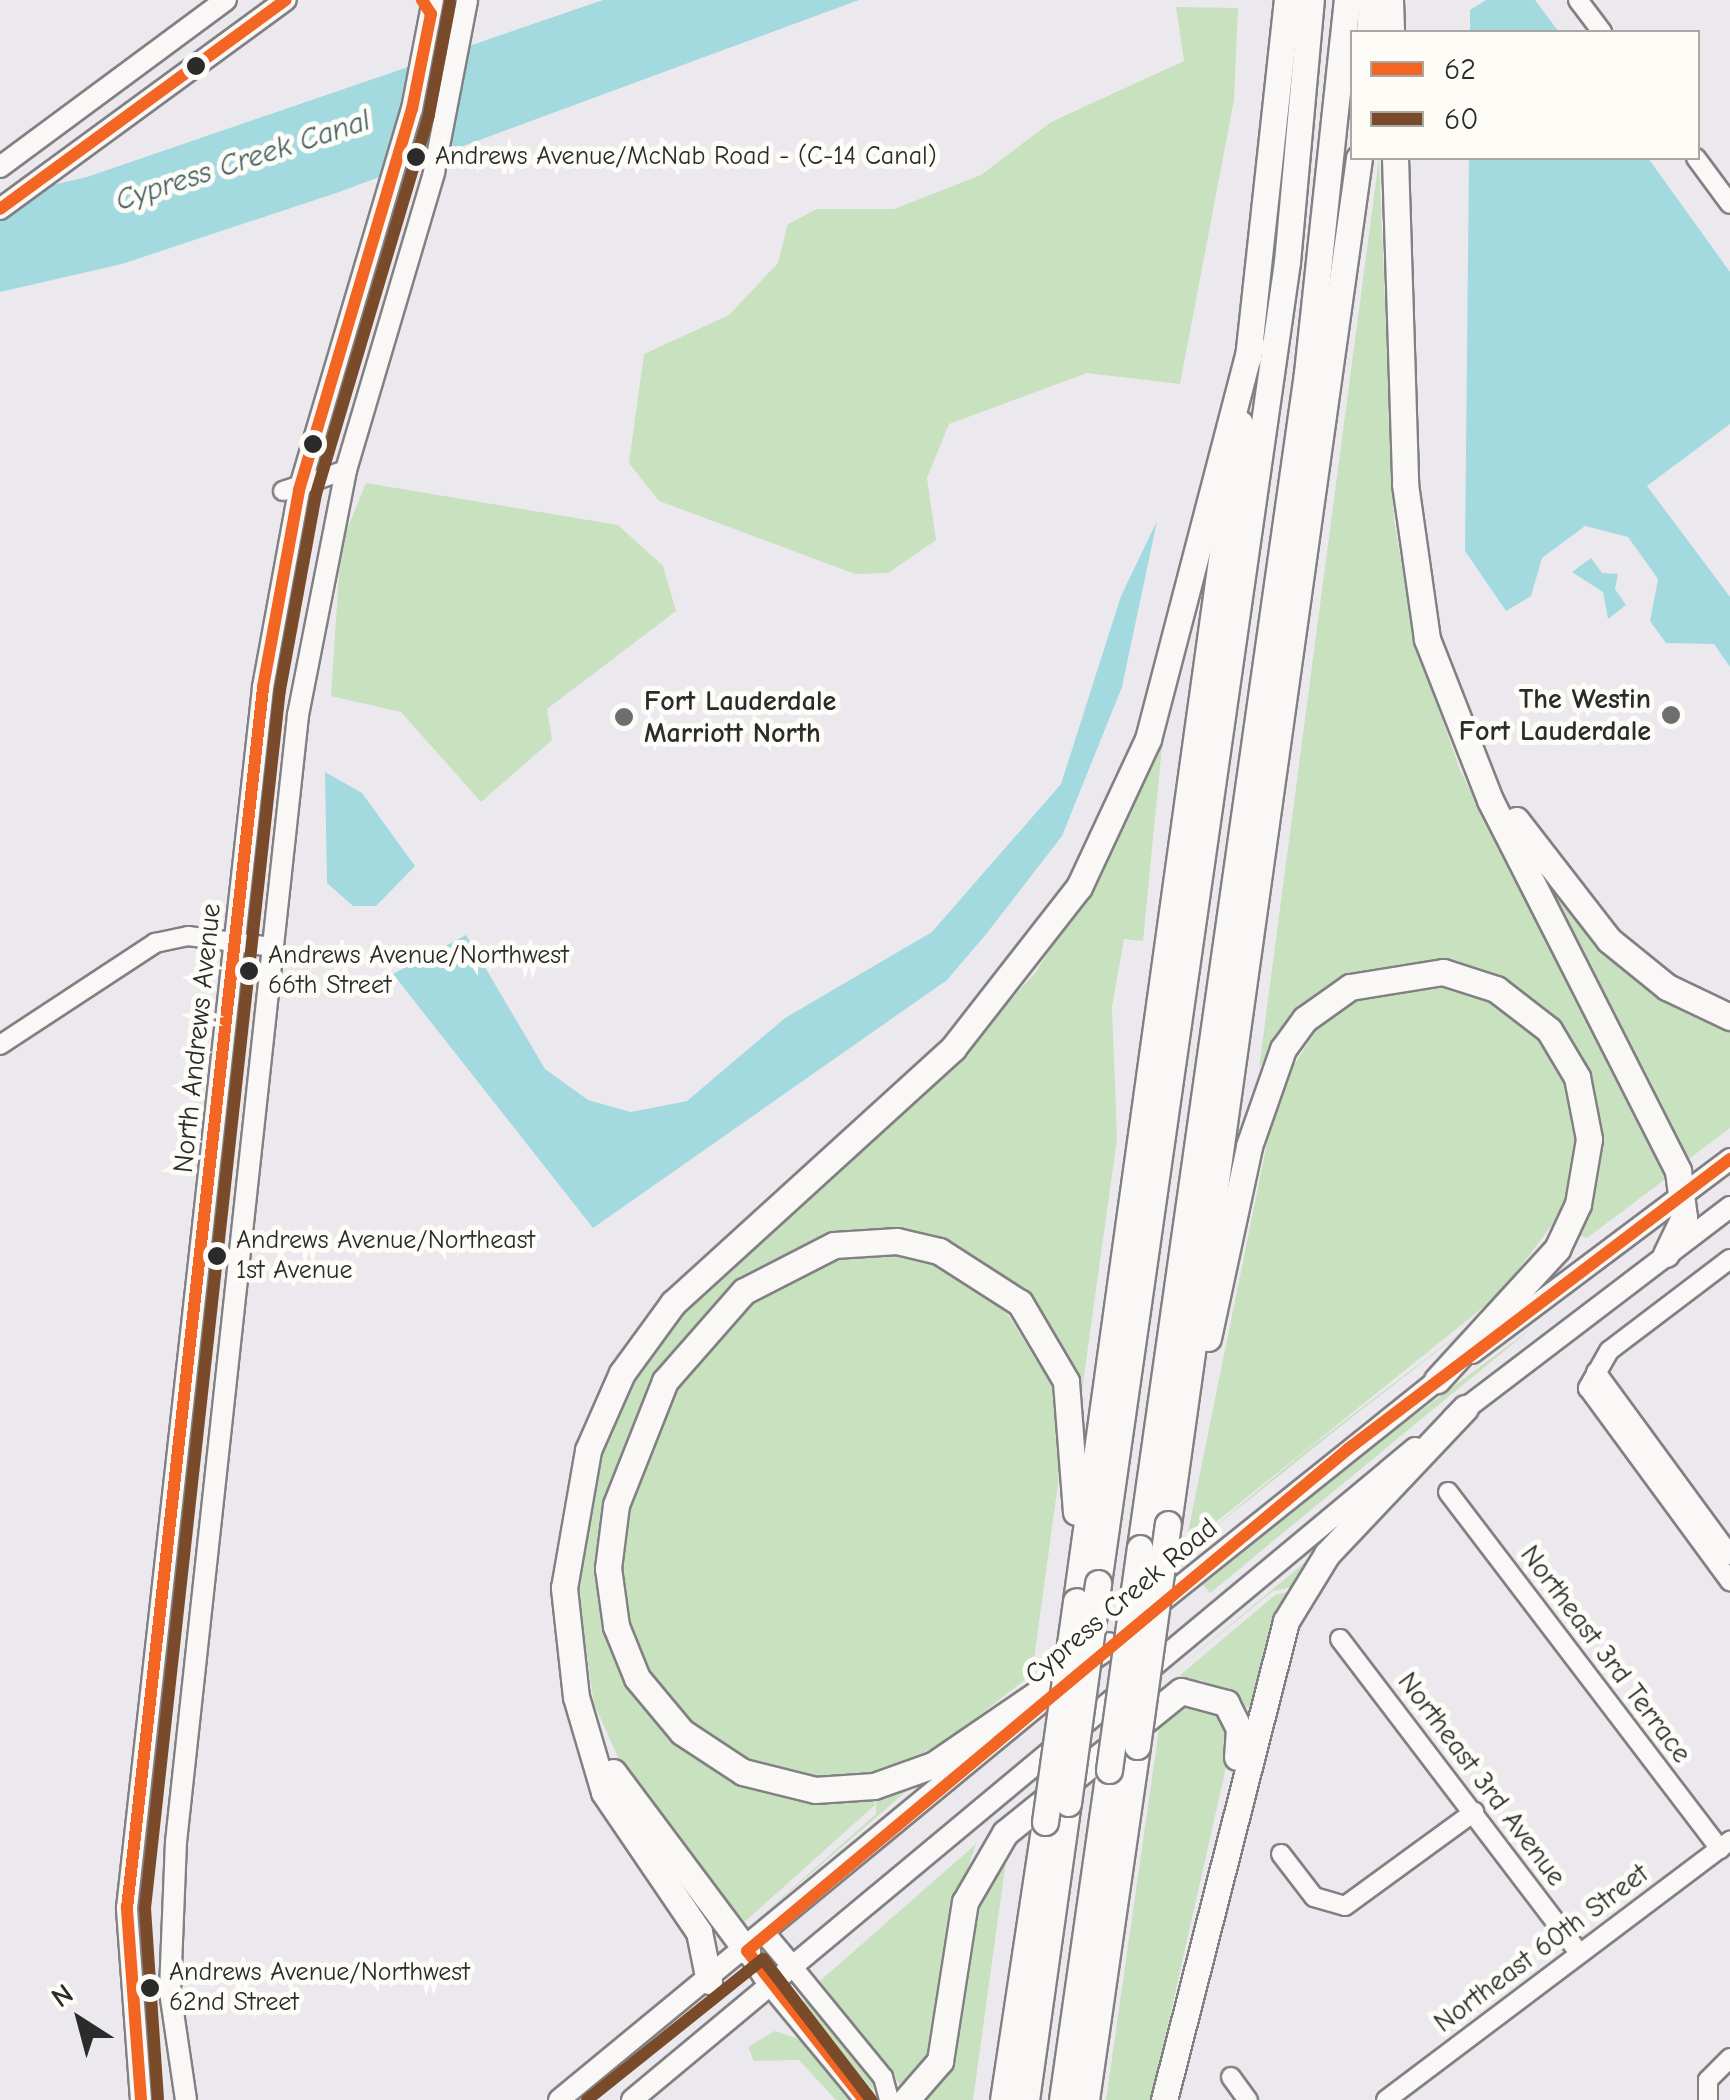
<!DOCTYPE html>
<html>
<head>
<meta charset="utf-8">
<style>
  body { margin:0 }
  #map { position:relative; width:1730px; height:2100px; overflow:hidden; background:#ece9ee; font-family:"Comic Neue",sans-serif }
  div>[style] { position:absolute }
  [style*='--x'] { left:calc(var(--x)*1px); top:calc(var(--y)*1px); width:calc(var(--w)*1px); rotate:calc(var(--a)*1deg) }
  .green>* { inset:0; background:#c8e1bf }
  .water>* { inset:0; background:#a2dae0 }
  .roads { filter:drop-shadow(2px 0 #828083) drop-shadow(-2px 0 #828083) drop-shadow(0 2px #828083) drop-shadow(0 -2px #828083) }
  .minor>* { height:18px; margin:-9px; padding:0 9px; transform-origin:9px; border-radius:9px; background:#f9f8f7 }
  .major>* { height:20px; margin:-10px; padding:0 10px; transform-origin:10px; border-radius:10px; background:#f9f8f7 }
  .highway>* { height:25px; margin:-12.5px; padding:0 12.5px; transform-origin:12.5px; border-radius:12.5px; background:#f9f8f7 }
  .bridges { filter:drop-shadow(2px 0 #828083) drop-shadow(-2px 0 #828083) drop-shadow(0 2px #828083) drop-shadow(0 -2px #828083) }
  .highway-bridge>* { height:25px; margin:-12.5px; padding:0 12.5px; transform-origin:12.5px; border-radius:12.5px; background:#f9f8f7 }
  .bus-1>* { height:12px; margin:-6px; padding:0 6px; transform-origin:6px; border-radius:6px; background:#f26522 }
  .bus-2>* { height:12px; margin:-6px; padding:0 6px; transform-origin:6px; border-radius:6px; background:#7a4b2a }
  .dots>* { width:28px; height:28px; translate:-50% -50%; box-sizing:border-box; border:5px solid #fdfcf7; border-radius:50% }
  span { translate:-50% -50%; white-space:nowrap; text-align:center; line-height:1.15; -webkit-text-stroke:10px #fdfcf7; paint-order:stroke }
  .bus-label { font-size:26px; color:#2b2b2b }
  .left { translate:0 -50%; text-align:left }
  .poi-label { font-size:28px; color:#2b2b2b; font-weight:700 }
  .right { translate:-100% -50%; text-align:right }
  .street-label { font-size:28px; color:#2b2b2b }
  .water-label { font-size:30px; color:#455e60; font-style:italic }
  .legend { position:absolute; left:1350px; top:30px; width:350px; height:130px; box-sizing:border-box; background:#fdfcf7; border:2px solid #a9a8a5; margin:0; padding:12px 18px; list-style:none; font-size:30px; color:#2b2b2b }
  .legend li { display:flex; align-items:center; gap:20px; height:50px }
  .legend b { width:50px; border:2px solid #a9a8a5 }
  .north { position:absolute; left:30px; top:1970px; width:100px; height:100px; -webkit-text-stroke:8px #fdfcf7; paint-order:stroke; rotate:324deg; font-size:28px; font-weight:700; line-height:40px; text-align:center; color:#2b2b2b }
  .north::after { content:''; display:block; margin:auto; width:35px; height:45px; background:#2b2b2b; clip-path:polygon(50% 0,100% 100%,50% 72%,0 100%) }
</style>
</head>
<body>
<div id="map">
  <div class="green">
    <div style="clip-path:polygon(1176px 7px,1238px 8px,1234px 100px,1180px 384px,1087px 373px,949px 424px,927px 478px,936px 540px,888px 573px,855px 574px,659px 501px,629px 463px,644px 354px,729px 315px,778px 263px,788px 224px,817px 209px,894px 209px,981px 175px,1051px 122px,1184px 61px)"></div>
    <div style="clip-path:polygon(1379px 158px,1394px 520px,1415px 641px,1460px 770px,1668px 1177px,1587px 1238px,1573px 1233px,1584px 1211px,1571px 1046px,1435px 964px,1369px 972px,1281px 1034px,1259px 1068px)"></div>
    <div style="clip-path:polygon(366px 483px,618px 525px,663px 566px,676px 611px,547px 709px,552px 740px,481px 802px,401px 712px,331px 696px,341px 544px)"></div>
    <div style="clip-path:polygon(1164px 726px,1143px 941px,1124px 939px,1112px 1007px,1117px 1139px,1082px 1390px,1028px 1298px,972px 1256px,833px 1235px,753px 1273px,643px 1405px,627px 1441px,601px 1586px,684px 1745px,872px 1793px,875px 1805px,739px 1927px,627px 1777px,594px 1704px,576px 1585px,600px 1448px,643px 1359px,677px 1316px,963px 1053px,1035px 973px,1111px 855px)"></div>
    <div style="clip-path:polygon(1536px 866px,1589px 933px,1730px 1026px,1730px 1128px,1686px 1161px)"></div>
    <div style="clip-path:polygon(1416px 978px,1479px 990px,1533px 1025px,1566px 1074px,1580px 1133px,1572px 1198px,1501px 1293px,1185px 1547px,1278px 1089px,1328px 1013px,1355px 994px)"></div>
    <div style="clip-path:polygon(883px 1251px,945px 1264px,999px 1300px,1055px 1391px,1061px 1462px,1032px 1674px,947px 1741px,870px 1779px,796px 1779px,716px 1748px,653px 1689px,618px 1605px,624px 1509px,662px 1405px,733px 1312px,824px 1257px)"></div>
    <div style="clip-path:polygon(1504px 1299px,1346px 1422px,1195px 1543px,1304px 1452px)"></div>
    <div style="clip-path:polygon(1532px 1328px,1210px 1593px,1203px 1585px,1388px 1435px)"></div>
    <div style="clip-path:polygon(1309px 1559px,1296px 1586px,1273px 1591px,1169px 1676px)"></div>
    <div style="clip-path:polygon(1292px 1591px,1250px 1709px,1201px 1680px,1165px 1688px,1275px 1595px)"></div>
    <div style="clip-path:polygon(1201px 1701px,1224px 1717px,1231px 1745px,1151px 2100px,1106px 2100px,1161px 1715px)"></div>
    <div style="clip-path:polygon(905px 1784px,909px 1789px,744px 1931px,876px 1814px,876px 1792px)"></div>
    <div style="clip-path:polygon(976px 1844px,952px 1914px,933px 2053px,902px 2087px,820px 1981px)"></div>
    <div style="clip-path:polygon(1008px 1846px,973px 2100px,919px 2100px,950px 2063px,977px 1898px)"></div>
    <div style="clip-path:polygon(806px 2000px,874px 2083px,873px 2090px,797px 2008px)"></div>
    <div style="clip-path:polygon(775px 2031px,801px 2040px,851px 2100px,836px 2100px,799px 2060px,754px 2061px,748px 2047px)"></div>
  </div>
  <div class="water">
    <div style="clip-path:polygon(603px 0,859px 0,339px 192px,122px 264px,0 292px,0 197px,87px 177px)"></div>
    <div style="clip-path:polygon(1486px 0,1535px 0,1559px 32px,1470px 32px,1470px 10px)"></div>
    <div style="clip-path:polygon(1469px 158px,1648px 158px,1730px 272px,1730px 424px,1647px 486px,1730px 597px,1730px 667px,1714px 644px,1666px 643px,1650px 621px,1658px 579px,1628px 537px,1585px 526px,1542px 558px,1531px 596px,1506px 611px,1465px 551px)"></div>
    <div style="clip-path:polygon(1157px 521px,1122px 687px,1062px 836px,987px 933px,947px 980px,593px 1228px,393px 974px,466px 935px,545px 1069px,588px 1100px,631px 1112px,687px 1101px,785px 1018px,932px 932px,1061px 784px,1121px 596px)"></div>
    <div style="clip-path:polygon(1591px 558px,1602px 573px,1618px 574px,1615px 589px,1626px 605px,1608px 619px,1603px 592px,1572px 572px)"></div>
    <div style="clip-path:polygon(325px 772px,362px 793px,415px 866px,376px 906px,353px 906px,327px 883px)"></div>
  </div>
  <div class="roads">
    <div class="minor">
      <div style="--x:1578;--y:0;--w:40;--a:53"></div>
      <div style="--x:1696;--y:158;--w:57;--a:53.5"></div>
      <div style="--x:283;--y:491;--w:66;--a:-18.4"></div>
      <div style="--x:0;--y:1045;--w:186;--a:-33.3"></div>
      <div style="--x:155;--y:943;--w:34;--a:-12"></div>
      <div style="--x:188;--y:936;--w:86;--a:7.4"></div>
      <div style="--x:1730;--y:1259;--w:152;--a:142.8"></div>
      <div style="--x:1609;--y:1351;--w:43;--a:119.6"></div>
      <div style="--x:1588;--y:1388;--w:240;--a:53.7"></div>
      <div style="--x:1596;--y:1372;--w:227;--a:53.8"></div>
      <div style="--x:1448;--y:1492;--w:449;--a:52.7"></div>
      <div style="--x:1340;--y:1639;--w:395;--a:52.7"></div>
      <div style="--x:1281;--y:1854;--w:54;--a:52.5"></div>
      <div style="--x:1314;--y:1897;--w:32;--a:16"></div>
      <div style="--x:1345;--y:1906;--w:160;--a:-36.1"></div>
      <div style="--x:792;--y:1966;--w:144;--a:50.7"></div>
      <div style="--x:883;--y:2077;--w:24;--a:75"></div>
      <div style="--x:769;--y:1985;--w:149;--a:50.4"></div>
      <div style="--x:1231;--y:2077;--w:29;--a:54"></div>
      <div style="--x:1386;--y:2100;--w:431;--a:-37"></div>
      <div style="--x:1708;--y:2100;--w:20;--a:-90"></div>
      <div style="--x:1708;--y:2080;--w:31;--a:-45"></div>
    </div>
    <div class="major">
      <div style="--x:0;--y:167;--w:281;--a:-36.5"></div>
      <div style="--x:0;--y:209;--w:354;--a:-36.2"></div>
      <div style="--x:1472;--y:1353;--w:323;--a:-36.9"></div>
      <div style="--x:1453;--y:1418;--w:348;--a:-37.3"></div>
      <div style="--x:1152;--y:1609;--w:381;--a:-38.7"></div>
      <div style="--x:766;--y:1935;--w:40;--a:50"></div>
      <div style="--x:747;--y:1951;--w:40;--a:57.1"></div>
      <div style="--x:141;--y:2100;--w:193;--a:-94.2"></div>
      <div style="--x:127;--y:1908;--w:1229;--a:-83.64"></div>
      <div style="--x:263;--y:687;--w:200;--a:-79.6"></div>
      <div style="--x:299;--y:490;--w:397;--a:-73.5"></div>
      <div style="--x:412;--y:109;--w:111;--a:-79.1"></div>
      <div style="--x:186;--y:2100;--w:110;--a:-98.4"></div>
      <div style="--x:170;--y:1991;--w:149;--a:-87.7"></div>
      <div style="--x:176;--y:1842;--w:1134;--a:-83.82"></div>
      <div style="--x:298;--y:715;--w:250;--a:-78.9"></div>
      <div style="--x:346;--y:470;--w:311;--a:-73.5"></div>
      <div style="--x:434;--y:172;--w:175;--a:-79.1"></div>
      <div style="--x:559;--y:2100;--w:621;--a:-39.51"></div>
      <div style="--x:632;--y:2100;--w:1019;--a:-39.78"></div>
    </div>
    <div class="highway">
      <div style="--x:1390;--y:0;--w:32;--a:88"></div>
      <div style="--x:1369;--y:32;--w:32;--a:-86"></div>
      <div style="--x:1395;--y:158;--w:326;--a:88.2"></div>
      <div style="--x:1405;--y:484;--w:157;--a:81.9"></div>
      <div style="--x:1427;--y:639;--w:173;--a:68.6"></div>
      <div style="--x:1490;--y:800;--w:416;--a:63.1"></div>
      <div style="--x:1678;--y:1171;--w:46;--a:82.6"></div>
      <div style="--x:1684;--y:1217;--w:41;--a:115.9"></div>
      <div style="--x:1248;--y:358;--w:360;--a:-83.8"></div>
      <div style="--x:1516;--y:820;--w:152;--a:52.2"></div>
      <div style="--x:1609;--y:940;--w:75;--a:39"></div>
      <div style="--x:1667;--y:987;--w:70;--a:25.5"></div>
      <div style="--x:1208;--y:1338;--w:196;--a:-77.9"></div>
      <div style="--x:1249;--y:1146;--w:103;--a:-70.7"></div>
      <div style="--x:1283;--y:1049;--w:37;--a:-54"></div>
      <div style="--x:1305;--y:1019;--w:55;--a:-35.4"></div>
      <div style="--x:1350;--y:987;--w:94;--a:-9.2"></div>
      <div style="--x:1443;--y:972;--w:56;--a:17.8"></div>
      <div style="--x:1496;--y:989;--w:67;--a:37.7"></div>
      <div style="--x:1549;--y:1030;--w:55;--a:59.2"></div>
      <div style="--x:1577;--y:1077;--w:63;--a:79"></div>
      <div style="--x:1589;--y:1139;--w:66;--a:99.6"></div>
      <div style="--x:1578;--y:1204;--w:50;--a:115"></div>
      <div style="--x:1557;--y:1249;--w:178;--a:132.5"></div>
      <div style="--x:1076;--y:1512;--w:131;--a:-94.4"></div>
      <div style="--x:1066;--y:1381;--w:91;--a:-120.5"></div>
      <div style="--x:1020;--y:1303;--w:96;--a:-147.3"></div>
      <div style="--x:939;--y:1251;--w:43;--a:-166.6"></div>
      <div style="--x:897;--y:1241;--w:63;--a:176.4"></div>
      <div style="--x:834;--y:1245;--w:101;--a:152.9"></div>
      <div style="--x:744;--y:1291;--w:120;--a:131.3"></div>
      <div style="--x:665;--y:1381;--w:133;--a:111.6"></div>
      <div style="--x:616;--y:1505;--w:64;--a:97.2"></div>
      <div style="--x:608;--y:1568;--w:59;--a:82.1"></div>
      <div style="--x:616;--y:1626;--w:56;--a:68"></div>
      <div style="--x:637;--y:1678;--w:70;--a:50.2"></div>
      <div style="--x:682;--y:1732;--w:73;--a:33.3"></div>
      <div style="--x:743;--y:1772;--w:74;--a:14"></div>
      <div style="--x:815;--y:1790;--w:59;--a:-3.9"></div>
      <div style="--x:874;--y:1786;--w:63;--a:-19.6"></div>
      <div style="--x:933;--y:1765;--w:212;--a:-34.4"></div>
      <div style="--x:1168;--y:1524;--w:1379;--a:-82.04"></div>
      <div style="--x:1140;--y:1548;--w:1187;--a:-81.91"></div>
      <div style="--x:1307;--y:373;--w:375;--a:-83.9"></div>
      <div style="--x:1098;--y:1583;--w:1334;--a:-81.86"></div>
      <div style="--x:1287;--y:262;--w:263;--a:-84.8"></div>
      <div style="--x:1076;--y:1601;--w:1189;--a:-82.07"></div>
      <div style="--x:613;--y:1772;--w:224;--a:53.2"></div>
      <div style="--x:709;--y:1981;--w:50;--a:-101.5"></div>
      <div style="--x:699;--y:1932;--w:169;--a:-124.2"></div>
      <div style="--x:604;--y:1792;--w:99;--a:-106.4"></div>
      <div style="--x:576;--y:1697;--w:110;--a:-96.3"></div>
      <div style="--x:564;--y:1588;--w:140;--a:-80.1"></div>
      <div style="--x:588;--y:1450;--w:84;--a:-66.2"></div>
      <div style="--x:622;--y:1373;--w:87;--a:-53.9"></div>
      <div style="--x:673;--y:1303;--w:379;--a:-42.3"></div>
      <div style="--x:953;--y:1048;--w:204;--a:-52"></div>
      <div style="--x:1079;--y:887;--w:163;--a:-65"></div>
      <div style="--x:1148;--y:739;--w:409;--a:-75.4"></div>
      <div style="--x:906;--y:2100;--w:52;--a:-48.9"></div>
      <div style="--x:940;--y:2061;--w:161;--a:-81.1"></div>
      <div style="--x:965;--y:1902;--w:80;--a:-59.9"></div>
      <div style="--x:1005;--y:1833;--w:226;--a:-38.9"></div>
      <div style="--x:1181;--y:1691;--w:47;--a:14.9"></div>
      <div style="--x:1226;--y:1703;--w:29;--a:63"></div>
      <div style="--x:1239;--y:1729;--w:28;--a:94"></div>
      <div style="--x:1003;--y:2100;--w:281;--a:-81.4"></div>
      <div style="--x:1026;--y:2100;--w:300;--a:-82"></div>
      <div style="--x:1062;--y:2100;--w:333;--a:-81.9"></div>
      <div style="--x:1086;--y:2100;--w:358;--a:-81.8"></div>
      <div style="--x:1164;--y:2100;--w:494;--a:-75.7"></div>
      <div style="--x:1286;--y:1621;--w:79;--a:-58.5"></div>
      <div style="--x:1327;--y:1554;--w:201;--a:-46.6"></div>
    </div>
  </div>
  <div class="bridges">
    <div class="highway-bridge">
      <div style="--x:1137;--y:1746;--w:224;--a:-82.1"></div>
      <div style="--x:1109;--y:1770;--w:224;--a:-82.1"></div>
      <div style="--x:1068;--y:1803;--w:222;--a:-82.2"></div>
      <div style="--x:1045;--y:1822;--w:223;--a:-82"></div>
    </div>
  </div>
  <div class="bus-1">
    <div style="--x:0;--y:209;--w:354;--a:-36.2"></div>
    <div style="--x:141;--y:2100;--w:193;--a:-94.2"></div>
    <div style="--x:127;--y:1908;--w:1229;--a:-83.64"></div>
    <div style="--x:263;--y:687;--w:200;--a:-79.6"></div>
    <div style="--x:299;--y:490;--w:397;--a:-73.5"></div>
    <div style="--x:412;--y:109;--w:97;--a:-78.7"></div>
    <div style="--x:431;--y:14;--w:17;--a:-123"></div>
    <div style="--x:864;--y:2100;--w:189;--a:-128.1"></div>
    <div style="--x:747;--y:1951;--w:783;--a:-39.87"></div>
    <div style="--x:1348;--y:1449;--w:480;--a:-37.2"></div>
  </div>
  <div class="bus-2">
    <div style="--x:158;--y:2099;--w:191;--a:-93.9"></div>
    <div style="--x:145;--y:1908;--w:1225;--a:-83.68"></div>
    <div style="--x:280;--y:690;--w:199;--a:-79.6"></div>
    <div style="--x:316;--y:494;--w:396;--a:-73.4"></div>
    <div style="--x:429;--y:114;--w:113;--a:-79.3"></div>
    <div style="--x:587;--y:2100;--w:226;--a:-38.7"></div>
    <div style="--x:763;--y:1959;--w:178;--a:52.5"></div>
  </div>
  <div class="dots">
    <div style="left:196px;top:66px;background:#2b2b2b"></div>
    <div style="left:416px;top:157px;background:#2b2b2b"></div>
    <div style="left:313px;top:444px;background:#2b2b2b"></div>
    <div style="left:1671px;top:715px;background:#6f6e6f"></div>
    <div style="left:624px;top:717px;background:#6f6e6f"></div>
    <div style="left:249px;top:971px;background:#2b2b2b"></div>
    <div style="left:217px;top:1256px;background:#2b2b2b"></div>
    <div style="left:150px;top:1988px;background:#2b2b2b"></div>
  </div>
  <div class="bus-label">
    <span class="left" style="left:435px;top:157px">Andrews Avenue/McNab Road - (C-14 Canal)</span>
    <span class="left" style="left:268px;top:971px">Andrews Avenue/Northwest<br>66th Street</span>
    <span class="left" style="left:236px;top:1256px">Andrews Avenue/Northeast<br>1st Avenue</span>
    <span class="left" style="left:169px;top:1988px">Andrews Avenue/Northwest<br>62nd Street</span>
  </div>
  <div class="poi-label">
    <span class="right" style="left:1651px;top:715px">The Westin<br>Fort Lauderdale</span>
    <span class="left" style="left:644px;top:717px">Fort Lauderdale<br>Marriott North</span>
  </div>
  <div class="street-label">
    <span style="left:197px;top:1038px;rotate:-84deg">North Andrews Avenue</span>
    <span style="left:1121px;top:1601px;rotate:-40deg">Cypress Creek Road</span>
    <span style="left:1606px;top:1654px;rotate:53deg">Northeast 3rd Terrace</span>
    <span style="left:1482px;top:1779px;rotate:53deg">Northeast 3rd Avenue</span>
    <span style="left:1541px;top:1948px;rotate:-37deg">Northeast 60th Street</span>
  </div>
  <div class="water-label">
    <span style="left:243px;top:161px;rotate:-18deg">Cypress Creek Canal</span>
  </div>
  <ul class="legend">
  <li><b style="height:12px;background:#f26522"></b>62</li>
  <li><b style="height:12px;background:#7a4b2a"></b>60</li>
  </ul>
  <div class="north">N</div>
</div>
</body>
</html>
